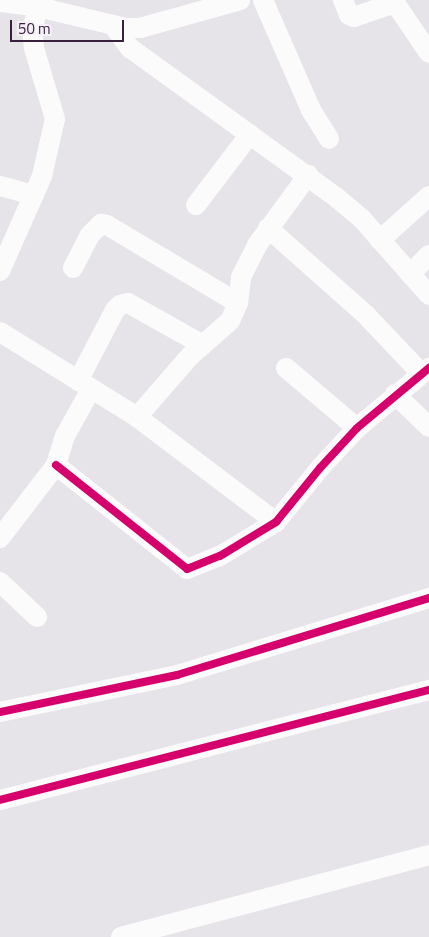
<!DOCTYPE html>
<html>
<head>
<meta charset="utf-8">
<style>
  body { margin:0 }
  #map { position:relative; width:429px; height:937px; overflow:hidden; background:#e7e4e9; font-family:"Titillium Web",sans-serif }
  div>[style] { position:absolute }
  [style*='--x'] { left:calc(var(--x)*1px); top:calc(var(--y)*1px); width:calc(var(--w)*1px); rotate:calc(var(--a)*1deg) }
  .minor>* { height:20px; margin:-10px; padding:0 10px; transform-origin:10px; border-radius:10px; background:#fbfbfc }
  .cycleway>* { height:8px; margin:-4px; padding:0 4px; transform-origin:4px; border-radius:4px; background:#d6006c }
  span { translate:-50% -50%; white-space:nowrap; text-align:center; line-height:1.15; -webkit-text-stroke:4.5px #f6f1f8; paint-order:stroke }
  .scale { position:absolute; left:10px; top:20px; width:114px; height:22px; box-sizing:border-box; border:2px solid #39203d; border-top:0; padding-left:6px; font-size:15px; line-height:18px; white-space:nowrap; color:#39203d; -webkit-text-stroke:4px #f6f1f8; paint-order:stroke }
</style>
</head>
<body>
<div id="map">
  <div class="minor">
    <div style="--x:263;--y:0;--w:120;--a:66.4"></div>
    <div style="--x:311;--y:110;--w:34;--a:58"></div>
    <div style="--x:343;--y:0;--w:16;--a:68"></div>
    <div style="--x:349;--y:15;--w:5;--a:22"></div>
    <div style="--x:354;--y:17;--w:43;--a:-18.9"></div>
    <div style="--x:395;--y:3;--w:60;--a:55.8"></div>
    <div style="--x:0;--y:2;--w:38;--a:7"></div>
    <div style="--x:38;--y:7;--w:90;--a:13.4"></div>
    <div style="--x:126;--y:28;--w:14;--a:0"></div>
    <div style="--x:140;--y:28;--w:104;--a:-15.6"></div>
    <div style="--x:113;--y:25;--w:29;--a:54"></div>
    <div style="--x:130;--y:48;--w:256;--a:35.9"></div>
    <div style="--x:337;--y:198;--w:33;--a:40"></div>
    <div style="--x:362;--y:219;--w:101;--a:48.6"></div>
    <div style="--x:0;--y:186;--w:35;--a:15"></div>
    <div style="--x:196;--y:205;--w:89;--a:-52.7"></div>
    <div style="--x:268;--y:228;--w:130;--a:41.6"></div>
    <div style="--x:365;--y:314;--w:81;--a:46.5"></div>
    <div style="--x:380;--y:240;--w:66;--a:-41.9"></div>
    <div style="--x:73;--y:268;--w:37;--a:-63"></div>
    <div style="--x:90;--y:235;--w:16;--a:-45"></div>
    <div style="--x:101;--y:224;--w:6;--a:9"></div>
    <div style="--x:107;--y:225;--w:152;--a:30.8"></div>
    <div style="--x:0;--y:271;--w:104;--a:-66.1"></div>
    <div style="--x:42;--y:176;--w:58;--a:-77.2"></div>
    <div style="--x:55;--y:119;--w:74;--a:-106.5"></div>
    <div style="--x:34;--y:48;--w:18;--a:-96"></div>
    <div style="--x:32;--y:30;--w:24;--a:-75"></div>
    <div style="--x:410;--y:274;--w:27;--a:-45"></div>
    <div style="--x:0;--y:332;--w:161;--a:31.8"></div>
    <div style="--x:137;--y:417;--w:174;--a:37.1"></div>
    <div style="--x:286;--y:368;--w:93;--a:40.2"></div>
    <div style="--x:78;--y:381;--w:80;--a:-62.5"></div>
    <div style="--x:115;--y:310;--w:7;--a:-45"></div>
    <div style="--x:120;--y:305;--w:8;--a:-14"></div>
    <div style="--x:128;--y:303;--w:86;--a:29.2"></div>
    <div style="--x:395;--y:394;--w:47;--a:44.1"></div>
    <div style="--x:137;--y:417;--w:81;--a:-49"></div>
    <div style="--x:190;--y:356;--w:53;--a:-41.2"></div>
    <div style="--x:230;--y:321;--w:20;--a:-66"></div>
    <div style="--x:238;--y:303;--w:26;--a:-83"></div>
    <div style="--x:241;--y:277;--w:36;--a:-63"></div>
    <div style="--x:257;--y:245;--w:87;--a:-53.9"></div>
    <div style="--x:56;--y:465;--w:167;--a:38.4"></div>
    <div style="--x:187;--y:569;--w:35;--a:-22"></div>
    <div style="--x:220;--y:556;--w:66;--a:-31.3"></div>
    <div style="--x:276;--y:522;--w:70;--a:-50.8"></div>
    <div style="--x:320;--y:468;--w:54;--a:-47.2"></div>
    <div style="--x:357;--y:428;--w:94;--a:-39.8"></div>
    <div style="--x:0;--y:538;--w:92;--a:-52.5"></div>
    <div style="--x:56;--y:465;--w:30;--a:-73"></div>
    <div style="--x:65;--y:436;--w:54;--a:-61"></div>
    <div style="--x:0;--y:582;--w:51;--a:43.4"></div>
    <div style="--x:0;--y:712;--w:181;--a:-11.8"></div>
    <div style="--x:177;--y:675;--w:264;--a:-17"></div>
    <div style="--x:0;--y:800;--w:443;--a:-14.4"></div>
    <div style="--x:121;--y:937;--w:319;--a:-14.9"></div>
  </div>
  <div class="cycleway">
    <div style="--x:56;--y:465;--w:167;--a:38.4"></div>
    <div style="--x:187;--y:569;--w:35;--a:-22"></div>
    <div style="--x:220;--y:556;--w:66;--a:-31.3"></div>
    <div style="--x:276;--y:522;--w:70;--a:-50.8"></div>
    <div style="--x:320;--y:468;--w:54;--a:-47.2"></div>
    <div style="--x:357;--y:428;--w:94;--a:-39.8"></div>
    <div style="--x:0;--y:712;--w:181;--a:-11.8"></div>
    <div style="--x:177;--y:675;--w:264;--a:-17"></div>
    <div style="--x:0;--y:800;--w:443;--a:-14.4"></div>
  </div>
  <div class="scale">50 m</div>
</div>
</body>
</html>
